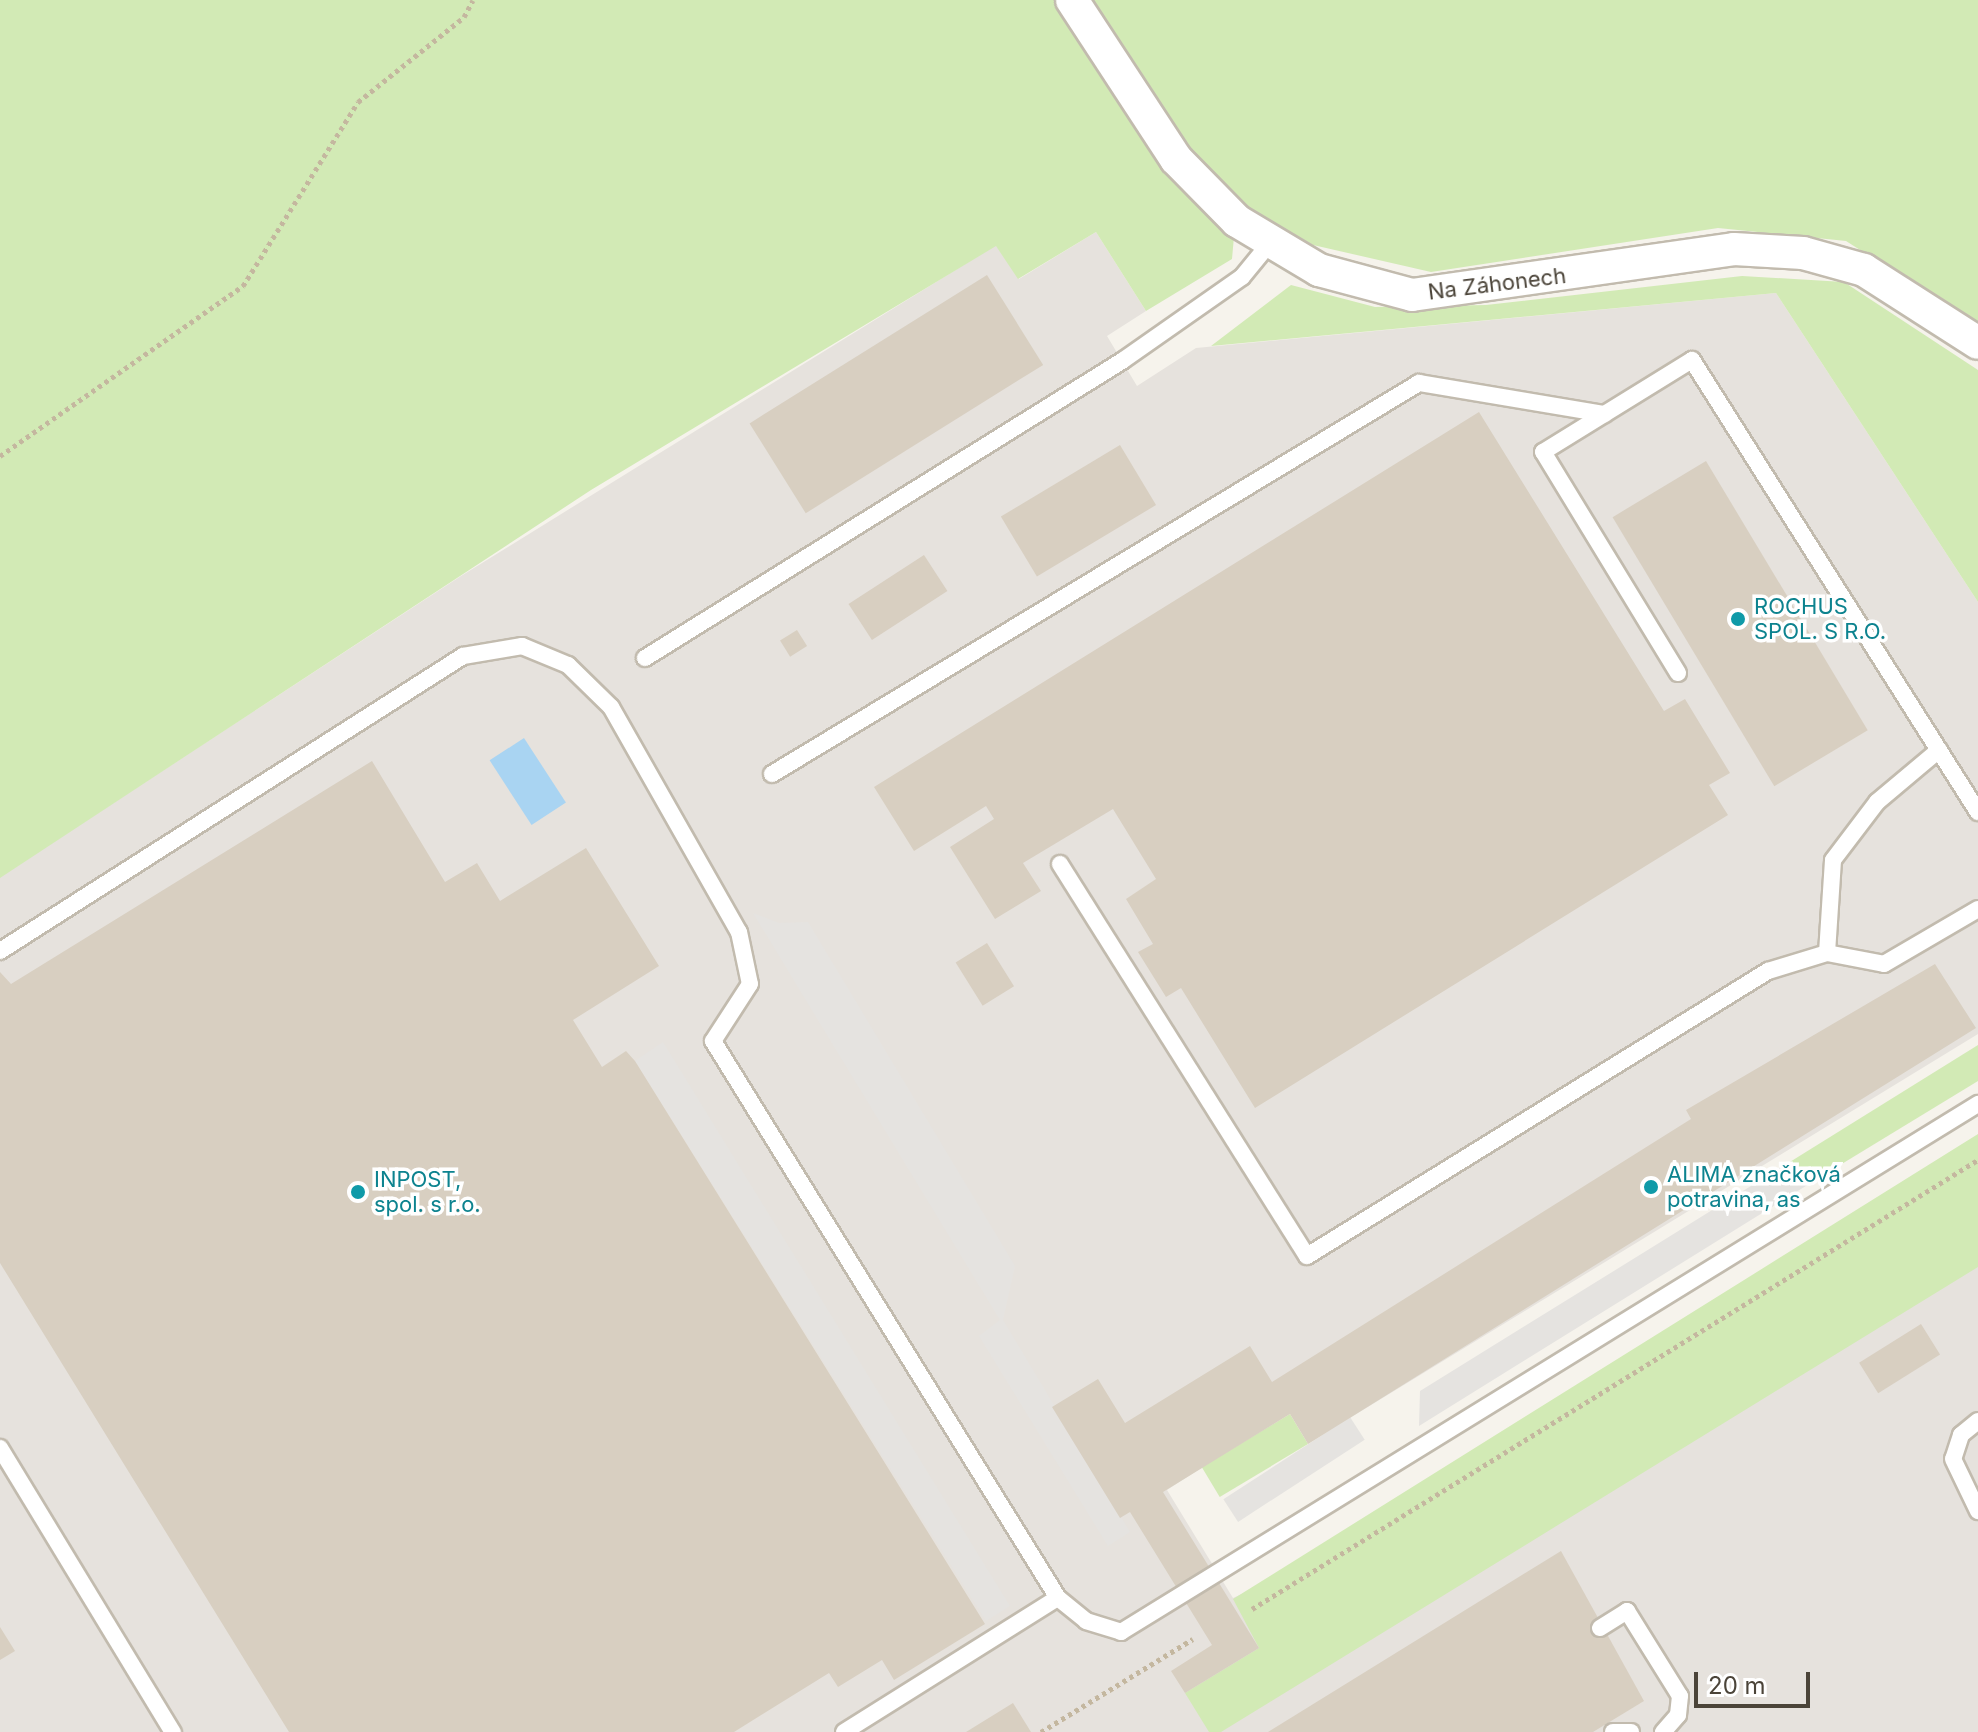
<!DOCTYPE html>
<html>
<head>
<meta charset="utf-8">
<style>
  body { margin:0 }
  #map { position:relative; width:1978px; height:1732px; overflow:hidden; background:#f6f3ec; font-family:Inter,sans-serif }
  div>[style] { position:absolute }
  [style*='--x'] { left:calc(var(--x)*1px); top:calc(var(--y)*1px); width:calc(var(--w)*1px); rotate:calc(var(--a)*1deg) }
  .industrial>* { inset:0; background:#e6e2dd }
  .green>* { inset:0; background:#d2eab5; transform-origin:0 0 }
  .parking>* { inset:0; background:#e5e3e0; transform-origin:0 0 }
  .water>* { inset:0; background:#a9d4f2; transform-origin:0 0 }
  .building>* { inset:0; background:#d8cfc1; transform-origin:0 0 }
  .path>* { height:5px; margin-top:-2.5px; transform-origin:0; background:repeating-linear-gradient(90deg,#c4b79f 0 4px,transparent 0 8px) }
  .roads { filter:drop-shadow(2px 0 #c2bbae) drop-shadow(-2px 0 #c2bbae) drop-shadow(0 2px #c2bbae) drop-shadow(0 -2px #c2bbae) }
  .service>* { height:16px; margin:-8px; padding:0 8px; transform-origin:8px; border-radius:8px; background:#fff }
  .minor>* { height:32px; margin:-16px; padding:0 16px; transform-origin:16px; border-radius:16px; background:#fff }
  .dots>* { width:22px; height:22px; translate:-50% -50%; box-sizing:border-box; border:4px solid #fff; border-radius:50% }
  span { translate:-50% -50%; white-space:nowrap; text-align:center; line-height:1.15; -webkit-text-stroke:7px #fff; paint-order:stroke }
  .street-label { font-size:22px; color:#4b4439 }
  .culture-label { font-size:22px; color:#0d838f }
  .left { translate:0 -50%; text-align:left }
  .scale { position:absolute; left:1694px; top:1672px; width:116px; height:36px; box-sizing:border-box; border:4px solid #4b4439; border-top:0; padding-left:10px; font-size:24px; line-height:28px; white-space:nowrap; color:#4b4439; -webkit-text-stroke:6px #fff; paint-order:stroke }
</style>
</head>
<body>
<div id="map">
  <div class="industrial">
    <div style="clip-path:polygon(1096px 232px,1146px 311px,1107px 336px,1137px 386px,1196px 348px,1776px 293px,1978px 602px,1978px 1034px,1309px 1443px,1289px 1411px,1167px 1490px,1233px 1598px,1978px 1265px,1978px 1732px,0 1732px,0 877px,461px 576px,996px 245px,1019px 279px)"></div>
  </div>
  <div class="green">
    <div style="clip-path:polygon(0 0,1978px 0,1978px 325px,1846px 241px,1718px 228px,1431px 272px,1313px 245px,1237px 203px,1232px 259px,1146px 311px,1096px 232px,1018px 279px,996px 246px,591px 490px,0 878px)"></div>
    <div style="clip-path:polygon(1742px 276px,1844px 282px,1978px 370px,1978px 602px,1776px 293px,1211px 346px,1291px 285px,1375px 307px,1486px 305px)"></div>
    <div style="clip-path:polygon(1978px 1045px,1978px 1081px,1822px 1176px,1806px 1179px,1785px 1165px)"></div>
    <div style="clip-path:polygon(1978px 1134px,1978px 1267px,1221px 1732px,1209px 1732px,1185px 1693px,1259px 1648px,1233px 1599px)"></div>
    <div style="left:1290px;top:1414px;width:35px;height:103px;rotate:59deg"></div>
  </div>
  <div class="parking">
    <div style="clip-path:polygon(753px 913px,779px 923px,808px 922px,1015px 1266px,1003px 1320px,1130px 1532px,1108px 1546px,979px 1336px,1000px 1320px)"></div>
    <div style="clip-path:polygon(663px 1042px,1010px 1606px,986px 1621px,635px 1061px)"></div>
    <div style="clip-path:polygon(1785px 1165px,1806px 1179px,1822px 1176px,1419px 1426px,1420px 1391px)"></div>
    <div style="left:1350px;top:1417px;width:27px;height:151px;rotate:57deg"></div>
  </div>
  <div class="water">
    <div style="left:524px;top:738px;width:77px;height:41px;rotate:57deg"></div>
  </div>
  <div class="building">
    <div style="left:987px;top:275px;width:106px;height:280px;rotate:58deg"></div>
    <div style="clip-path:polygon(1479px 412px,1664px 711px,1685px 699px,1730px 773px,1709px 785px,1728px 815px,1255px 1108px,1181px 988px,1166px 997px,1138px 952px,1153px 944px,1126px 899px,1156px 879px,1113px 809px,1023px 863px,1041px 891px,995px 919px,950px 847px,994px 819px,986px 806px,914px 851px,874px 787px)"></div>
    <div style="left:1120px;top:445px;width:70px;height:139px;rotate:59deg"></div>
    <div style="left:1706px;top:461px;width:314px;height:109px;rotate:59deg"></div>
    <div style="left:924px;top:555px;width:43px;height:90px;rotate:57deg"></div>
    <div style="left:797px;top:630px;width:19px;height:20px;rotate:58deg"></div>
    <div style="clip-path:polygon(372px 761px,445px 882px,477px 863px,500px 901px,586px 848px,659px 966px,573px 1020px,602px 1067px,626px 1051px,635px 1061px,985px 1624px,894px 1680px,882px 1660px,838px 1687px,829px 1673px,734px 1732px,289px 1732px,0 1263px,0 972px,11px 984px)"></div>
    <div style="left:987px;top:943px;width:51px;height:37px;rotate:58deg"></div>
    <div style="clip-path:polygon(1935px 964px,1976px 1028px,1308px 1444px,1290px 1414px,1163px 1492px,1259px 1648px,1185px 1693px,1171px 1671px,1212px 1645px,1130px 1512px,1120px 1518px,1052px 1407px,1098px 1379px,1125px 1423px,1250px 1346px,1272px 1382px,1691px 1119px,1686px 1110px)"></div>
    <div style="left:1921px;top:1324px;width:36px;height:73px;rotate:58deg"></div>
    <div style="clip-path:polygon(1561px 1551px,1644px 1701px,1593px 1732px,1268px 1732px)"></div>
    <div style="clip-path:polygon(0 1627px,15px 1651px,0 1660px)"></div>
    <div style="clip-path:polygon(1013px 1703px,1031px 1732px,966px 1732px)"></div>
  </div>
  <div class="path">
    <div style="--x:0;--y:456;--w:297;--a:-35"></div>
    <div style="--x:243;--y:286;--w:217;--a:-58"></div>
    <div style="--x:358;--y:102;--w:136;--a:-38.7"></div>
    <div style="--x:464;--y:17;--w:19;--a:-62"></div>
    <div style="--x:1252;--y:1609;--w:854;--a:-31.74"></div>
    <div style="--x:1041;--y:1732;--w:178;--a:-31.5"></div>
  </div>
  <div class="roads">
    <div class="service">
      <div style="--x:645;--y:658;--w:562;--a:-31.91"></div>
      <div style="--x:1122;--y:361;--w:146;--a:-35"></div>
      <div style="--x:1242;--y:277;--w:43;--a:-50.7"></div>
      <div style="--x:1678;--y:673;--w:259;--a:-121.4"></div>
      <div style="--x:1543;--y:452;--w:175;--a:-31.7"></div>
      <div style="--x:1692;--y:360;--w:535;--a:57.68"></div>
      <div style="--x:772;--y:774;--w:756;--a:-31.15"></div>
      <div style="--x:1419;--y:383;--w:188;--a:9.5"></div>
      <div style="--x:1060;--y:864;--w:463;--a:57.8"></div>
      <div style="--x:1307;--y:1256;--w:542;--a:-31.73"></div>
      <div style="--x:1768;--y:971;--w:62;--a:-17"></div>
      <div style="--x:1827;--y:953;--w:58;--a:10.9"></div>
      <div style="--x:1884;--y:964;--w:109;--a:-30.3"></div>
      <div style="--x:0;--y:951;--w:549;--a:-32.5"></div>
      <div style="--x:463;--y:656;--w:60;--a:-9.6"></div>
      <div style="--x:522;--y:646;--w:50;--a:22.4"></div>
      <div style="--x:568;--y:665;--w:60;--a:44.3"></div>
      <div style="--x:611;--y:707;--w:259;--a:60.4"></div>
      <div style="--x:739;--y:932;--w:53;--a:78.1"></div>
      <div style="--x:750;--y:984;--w:68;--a:123"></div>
      <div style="--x:713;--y:1041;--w:655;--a:58.23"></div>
      <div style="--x:1058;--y:1598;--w:36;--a:39"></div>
      <div style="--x:1086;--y:1621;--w:37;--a:17"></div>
      <div style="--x:1121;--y:1632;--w:1007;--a:-31.64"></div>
      <div style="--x:1827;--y:953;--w:93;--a:-86.3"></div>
      <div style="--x:1833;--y:860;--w:73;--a:-52.8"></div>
      <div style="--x:1877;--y:802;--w:81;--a:-40"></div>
      <div style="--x:1978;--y:1421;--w:22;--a:141"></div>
      <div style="--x:1961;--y:1435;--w:25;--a:108"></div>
      <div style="--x:1953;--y:1459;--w:58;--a:64.3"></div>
      <div style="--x:0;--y:1448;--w:333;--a:58.7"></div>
      <div style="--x:1600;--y:1628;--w:32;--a:-32"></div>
      <div style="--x:1627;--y:1611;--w:100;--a:58.1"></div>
      <div style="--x:1680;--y:1696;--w:19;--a:96"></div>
      <div style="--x:1678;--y:1715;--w:23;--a:131"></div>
      <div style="--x:844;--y:1732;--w:252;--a:-32.1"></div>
      <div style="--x:1613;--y:1732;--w:18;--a:0"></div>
    </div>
    <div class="minor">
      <div style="--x:1072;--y:0;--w:190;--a:56.8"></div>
      <div style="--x:1176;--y:159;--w:87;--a:45.5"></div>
      <div style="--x:1237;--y:221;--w:96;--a:30.9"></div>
      <div style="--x:1319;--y:270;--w:96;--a:15"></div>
      <div style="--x:1412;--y:295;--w:325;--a:-8.1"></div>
      <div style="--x:1734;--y:249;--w:69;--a:3.3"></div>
      <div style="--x:1803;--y:253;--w:63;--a:15.6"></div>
      <div style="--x:1864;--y:270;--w:135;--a:32.6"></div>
    </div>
  </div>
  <div class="dots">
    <div style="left:1738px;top:619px;background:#0f9aa8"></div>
    <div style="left:1651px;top:1187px;background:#0f9aa8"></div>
    <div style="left:358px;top:1192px;background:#0f9aa8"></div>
  </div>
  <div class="street-label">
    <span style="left:1497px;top:284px;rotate:-7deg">Na Záhonech</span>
  </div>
  <div class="culture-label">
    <span class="left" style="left:1754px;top:619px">ROCHUS<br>SPOL. S R.O.</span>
    <span class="left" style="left:1667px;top:1187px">ALIMA značková<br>potravina, as</span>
    <span class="left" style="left:374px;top:1192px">INPOST,<br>spol. s r.o.</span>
  </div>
  <div class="scale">20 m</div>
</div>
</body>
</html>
